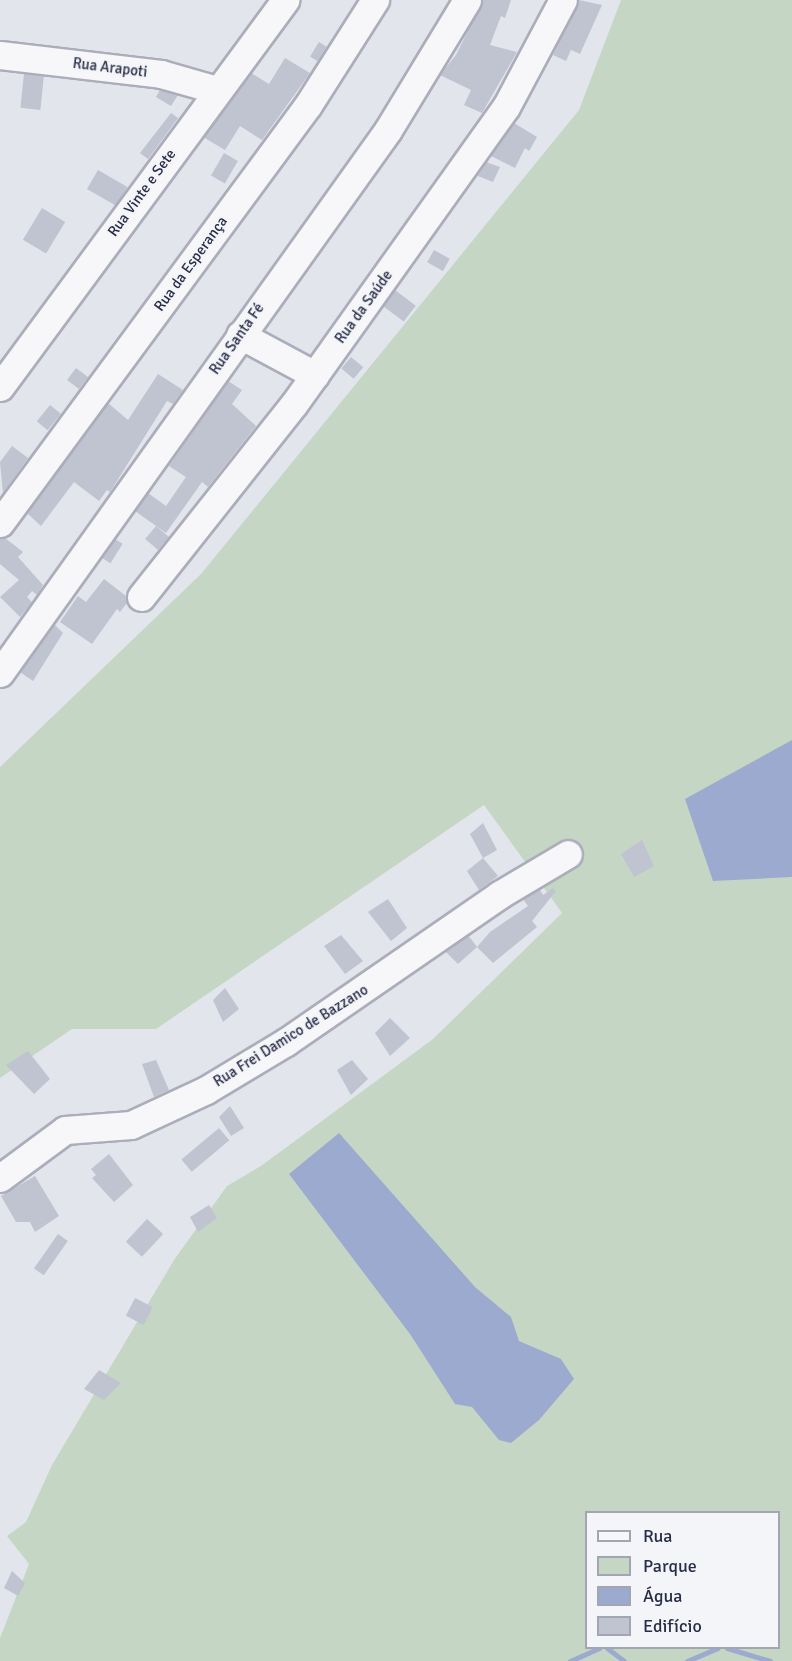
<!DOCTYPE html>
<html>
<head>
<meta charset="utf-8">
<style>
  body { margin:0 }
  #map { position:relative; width:792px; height:1661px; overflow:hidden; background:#e3e5ec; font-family:Signika,sans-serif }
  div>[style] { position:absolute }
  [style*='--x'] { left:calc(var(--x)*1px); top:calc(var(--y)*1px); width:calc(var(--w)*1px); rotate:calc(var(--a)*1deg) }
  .green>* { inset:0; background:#c5d7c4 }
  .water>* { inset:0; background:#9caacf }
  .stream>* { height:5px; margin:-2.5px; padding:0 2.5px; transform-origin:2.5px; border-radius:2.5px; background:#9caacf }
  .building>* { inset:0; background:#c0c3d0; transform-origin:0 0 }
  .roads { filter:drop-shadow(2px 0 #abaeba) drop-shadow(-2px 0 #abaeba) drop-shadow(0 2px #abaeba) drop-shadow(0 -2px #abaeba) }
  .minor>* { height:27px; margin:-13.5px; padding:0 13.5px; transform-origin:13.5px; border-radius:13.5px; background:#f7f7fa }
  span { translate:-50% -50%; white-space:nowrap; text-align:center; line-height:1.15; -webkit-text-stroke:5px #f4f5f9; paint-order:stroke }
  .street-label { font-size:15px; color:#292e47 }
  .legend { position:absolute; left:585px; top:1511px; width:195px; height:138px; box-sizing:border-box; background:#f4f5f9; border:2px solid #a3a5b2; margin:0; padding:8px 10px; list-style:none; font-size:18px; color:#292e47 }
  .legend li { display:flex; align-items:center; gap:12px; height:30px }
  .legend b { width:30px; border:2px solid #a3a5b2 }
</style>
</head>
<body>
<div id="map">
  <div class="green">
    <div style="clip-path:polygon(evenodd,621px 0,792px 0,792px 1661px,0 1661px,0 1638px,29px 1564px,7px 1536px,26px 1522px,52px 1465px,174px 1260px,227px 1186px,261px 1166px,433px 1039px,562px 913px,484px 805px,156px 1029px,72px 1029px,0 1078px,0 767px,201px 574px,579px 110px,621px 0,586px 1512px,778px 1512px,778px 1648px,586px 1648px,586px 1512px)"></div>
  </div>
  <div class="water">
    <div style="clip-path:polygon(792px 740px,792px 877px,713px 881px,685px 799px)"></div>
    <div style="clip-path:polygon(339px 1133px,475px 1287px,511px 1317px,519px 1341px,561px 1359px,574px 1379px,539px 1420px,511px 1443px,499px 1440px,472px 1407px,455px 1404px,410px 1334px,289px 1174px)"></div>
  </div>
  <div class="stream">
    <div style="--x:607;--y:1648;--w:21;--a:37"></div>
    <div style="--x:727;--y:1648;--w:45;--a:16.8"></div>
    <div style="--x:570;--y:1661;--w:32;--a:-24"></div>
    <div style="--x:687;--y:1661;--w:33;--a:-23"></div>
  </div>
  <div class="building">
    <div style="clip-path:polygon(483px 0,511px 0,505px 18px,501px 16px,490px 45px,517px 52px,482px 113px,464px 105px,471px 90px,440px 75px,456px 55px)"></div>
    <div style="clip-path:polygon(579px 0,602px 5px,580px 54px,571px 50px,566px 61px,553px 55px)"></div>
    <div style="left:319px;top:42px;width:9px;height:17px;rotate:32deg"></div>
    <div style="clip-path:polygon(285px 58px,310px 73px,262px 140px,240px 126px,225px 150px,203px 137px,251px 73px,269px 84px)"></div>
    <div style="left:24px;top:74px;width:20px;height:34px;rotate:6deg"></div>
    <div style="clip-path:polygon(160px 90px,178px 95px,171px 106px,156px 97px)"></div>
    <div style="clip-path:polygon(171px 113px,178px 118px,148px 159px,140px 153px)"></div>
    <div style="clip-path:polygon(514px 123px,537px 137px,529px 151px,525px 148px,515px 168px,491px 156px)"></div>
    <div style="left:224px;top:153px;width:16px;height:26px;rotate:30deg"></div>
    <div style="clip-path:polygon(486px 162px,500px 167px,493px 182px,478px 176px)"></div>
    <div style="left:98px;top:170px;width:34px;height:22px;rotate:30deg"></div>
    <div style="left:42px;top:208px;width:27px;height:37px;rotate:31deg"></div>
    <div style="left:434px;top:250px;width:18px;height:14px;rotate:29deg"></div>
    <div style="left:395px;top:290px;width:26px;height:20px;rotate:37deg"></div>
    <div style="left:351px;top:357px;width:16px;height:15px;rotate:40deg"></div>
    <div style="left:76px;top:368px;width:15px;height:15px;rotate:37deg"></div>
    <div style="clip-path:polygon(158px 374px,183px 390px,173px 404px,167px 401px,110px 492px,107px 490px,99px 501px,74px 482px,41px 526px,27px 513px,108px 403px,128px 420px)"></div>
    <div style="clip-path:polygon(228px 381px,242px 390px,232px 404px,256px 426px,208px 487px,202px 482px,166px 533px,135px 511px,148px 493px,166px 506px,186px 477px,169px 466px)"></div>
    <div style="left:50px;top:405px;width:14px;height:21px;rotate:39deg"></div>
    <div style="clip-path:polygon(12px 446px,28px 458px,3px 493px,0 462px)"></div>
    <div style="left:156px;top:526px;width:17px;height:17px;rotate:40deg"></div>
    <div style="clip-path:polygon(0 538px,5px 538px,23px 552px,18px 557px,43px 585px,37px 595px,32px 591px,27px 597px,32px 602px,20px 617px,0 597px,19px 580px,0 564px)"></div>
    <div style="left:115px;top:539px;width:9px;height:23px;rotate:32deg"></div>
    <div style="clip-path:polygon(104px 579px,126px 596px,127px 603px,120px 612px,117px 609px,92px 644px,60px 622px,78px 596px,86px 602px)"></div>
    <div style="clip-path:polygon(54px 624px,63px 633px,33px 681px,20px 672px)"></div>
    <div style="clip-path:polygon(483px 823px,497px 850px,483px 858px,470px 834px)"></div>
    <div style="clip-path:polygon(642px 840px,654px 866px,634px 877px,621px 854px)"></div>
    <div style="clip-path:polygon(483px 858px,498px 876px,479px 890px,467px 871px)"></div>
    <div style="clip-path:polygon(553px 888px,556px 891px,532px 921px,537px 927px,493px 963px,477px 947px,490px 932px,528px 906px,523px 899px,540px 890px,543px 895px)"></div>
    <div style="clip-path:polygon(388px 899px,407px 928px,391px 941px,368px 912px)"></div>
    <div style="clip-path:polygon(341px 935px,363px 961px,345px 974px,324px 946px)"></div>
    <div style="clip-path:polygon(468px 935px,477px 947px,458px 964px,445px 951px)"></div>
    <div style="clip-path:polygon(225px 988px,239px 1009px,223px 1022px,213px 1000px)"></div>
    <div style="clip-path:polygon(390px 1018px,410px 1038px,390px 1056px,375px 1033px)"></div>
    <div style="clip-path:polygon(28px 1051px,50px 1079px,34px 1094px,6px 1065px)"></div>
    <div style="clip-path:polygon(156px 1060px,169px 1090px,154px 1097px,142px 1064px)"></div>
    <div style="clip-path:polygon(352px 1060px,368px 1079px,351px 1095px,337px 1070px)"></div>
    <div style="clip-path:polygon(230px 1106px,244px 1128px,231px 1136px,219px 1117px)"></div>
    <div style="left:219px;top:1128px;width:16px;height:49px;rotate:50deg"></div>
    <div style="clip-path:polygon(109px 1154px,133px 1185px,114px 1202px,92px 1178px,96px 1175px,91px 1169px)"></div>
    <div style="clip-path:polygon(35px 1176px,59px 1216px,35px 1232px,30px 1222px,16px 1222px,1px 1196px)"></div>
    <div style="clip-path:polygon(209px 1205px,217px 1218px,198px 1232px,190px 1217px)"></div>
    <div style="left:147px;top:1219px;width:22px;height:31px;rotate:43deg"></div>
    <div style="left:58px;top:1234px;width:12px;height:42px;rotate:35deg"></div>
    <div style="left:135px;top:1298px;width:20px;height:20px;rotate:27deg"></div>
    <div style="clip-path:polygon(99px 1370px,121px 1383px,104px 1400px,84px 1389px)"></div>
    <div style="clip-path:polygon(12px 1571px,25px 1583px,18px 1596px,4px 1588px)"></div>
  </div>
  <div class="roads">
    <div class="minor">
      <div style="--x:0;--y:55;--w:162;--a:6.7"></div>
      <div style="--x:161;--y:74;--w:58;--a:15.9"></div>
      <div style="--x:240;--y:335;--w:85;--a:28.1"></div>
      <div style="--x:0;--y:387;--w:481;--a:-53.6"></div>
      <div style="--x:0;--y:523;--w:519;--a:-53.62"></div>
      <div style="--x:308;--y:105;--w:125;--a:-57.5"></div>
      <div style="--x:141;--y:597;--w:246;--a:-51.6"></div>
      <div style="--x:294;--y:404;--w:365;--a:-54.5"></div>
      <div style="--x:506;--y:107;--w:121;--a:-62"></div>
      <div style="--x:0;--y:673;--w:667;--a:-54.45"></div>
      <div style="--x:388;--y:130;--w:152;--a:-58.7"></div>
      <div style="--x:0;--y:1178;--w:81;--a:-36.4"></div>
      <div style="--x:65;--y:1130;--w:66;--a:-4.3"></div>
      <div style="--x:131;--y:1125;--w:83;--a:-25"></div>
      <div style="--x:206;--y:1090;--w:93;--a:-31"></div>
      <div style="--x:286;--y:1042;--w:259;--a:-34.6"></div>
      <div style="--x:499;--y:895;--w:80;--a:-30.7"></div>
    </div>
  </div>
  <div class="street-label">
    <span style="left:110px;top:68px;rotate:7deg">Rua Arapoti</span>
    <span style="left:142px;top:193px;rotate:-54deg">Rua Vinte e Sete</span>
    <span style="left:191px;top:264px;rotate:-54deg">Rua da Esperança</span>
    <span style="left:364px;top:307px;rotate:-54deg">Rua da Saúde</span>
    <span style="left:237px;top:339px;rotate:-55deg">Rua Santa Fé</span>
    <span style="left:291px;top:1036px;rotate:-32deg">Rua Frei Damico de Bazzano</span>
  </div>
  <ul class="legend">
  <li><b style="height:8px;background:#f7f7fa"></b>Rua</li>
  <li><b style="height:16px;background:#c5d7c4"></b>Parque</li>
  <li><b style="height:16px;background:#9caacf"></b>Água</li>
  <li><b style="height:16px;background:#c0c3d0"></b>Edifício</li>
  </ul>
</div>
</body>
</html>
